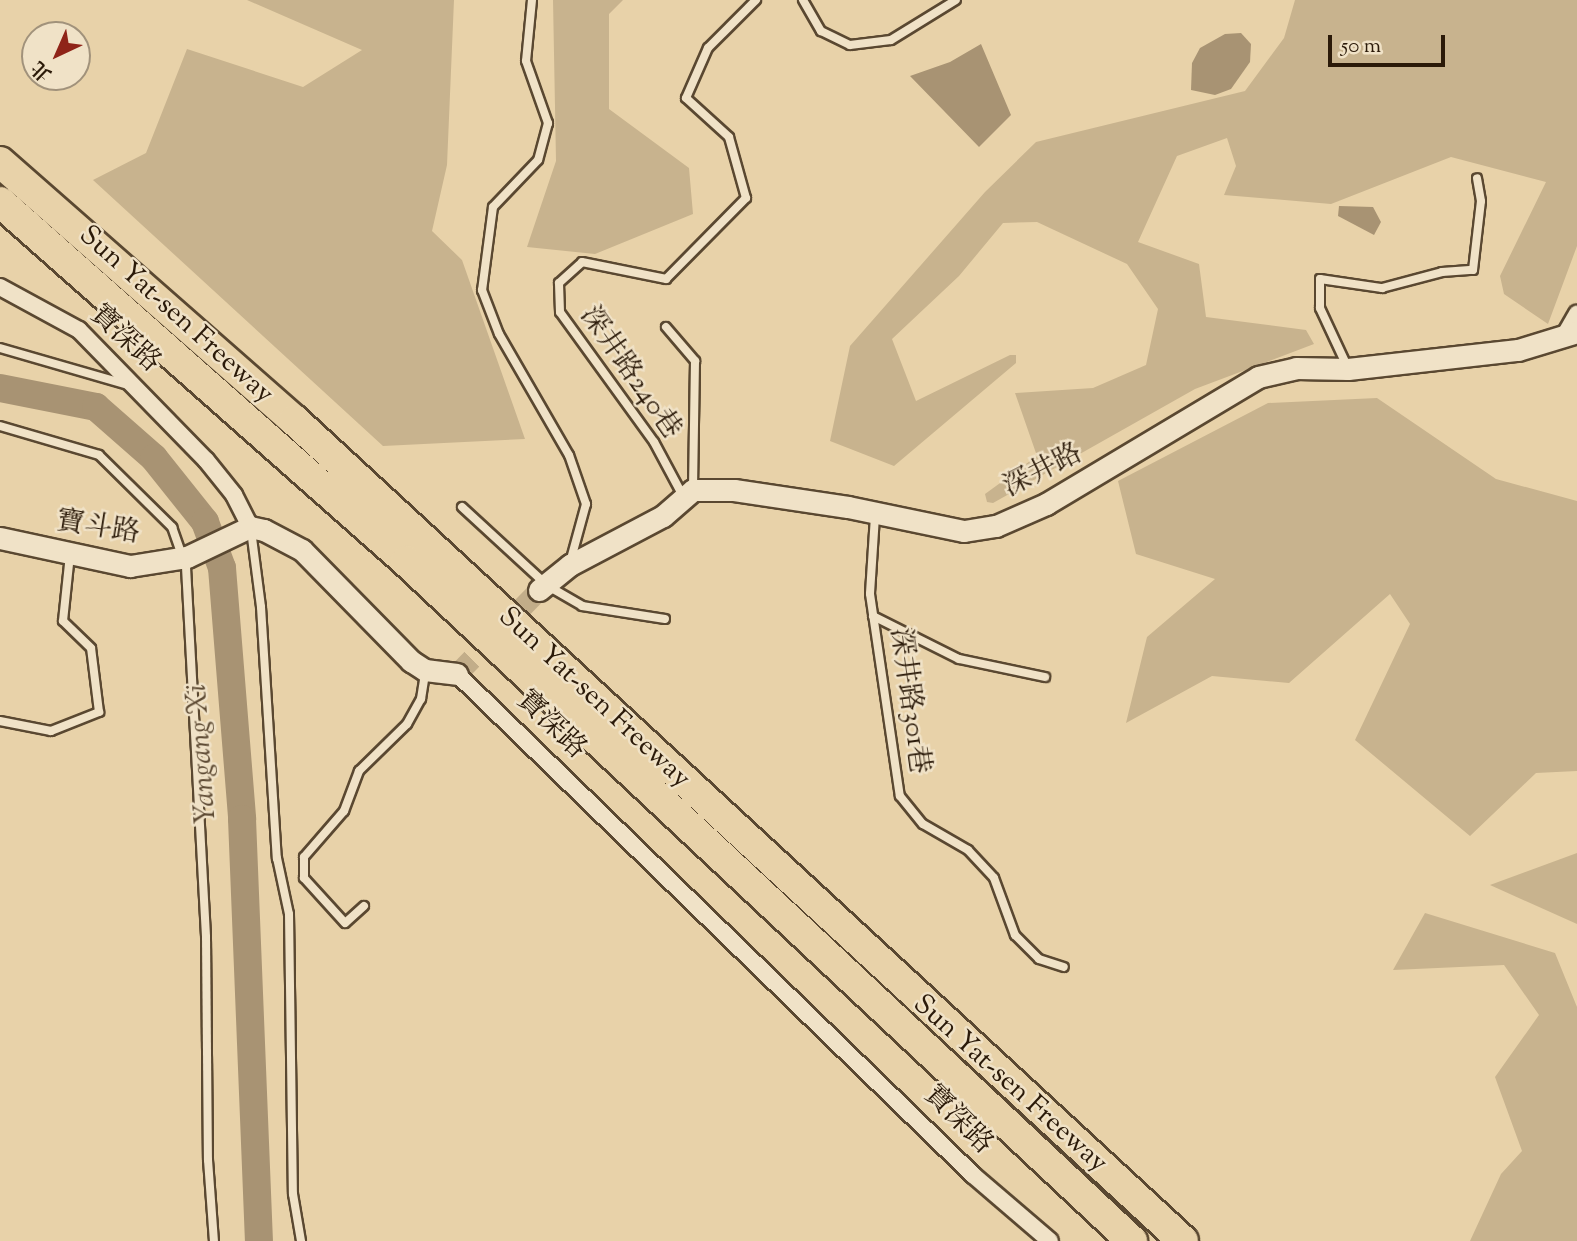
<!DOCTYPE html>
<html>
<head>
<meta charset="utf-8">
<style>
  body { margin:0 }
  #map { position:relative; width:1577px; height:1241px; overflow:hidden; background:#e8d2a9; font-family:"Sorts Mill Goudy","Noto Serif TC",serif }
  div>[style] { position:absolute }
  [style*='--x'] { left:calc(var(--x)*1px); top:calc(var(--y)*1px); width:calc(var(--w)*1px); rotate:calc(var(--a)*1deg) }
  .green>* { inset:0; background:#c8b38e }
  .water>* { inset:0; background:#a89373 }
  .river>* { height:28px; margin:-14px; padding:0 14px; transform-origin:14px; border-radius:14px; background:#a89373 }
  .tertiary-tunnel>* { height:21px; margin-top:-10.5px; transform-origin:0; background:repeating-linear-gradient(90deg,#c2ad89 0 21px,transparent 0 31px) }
  .roads { filter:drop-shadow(2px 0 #5a4831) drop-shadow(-2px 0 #5a4831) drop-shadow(0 2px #5a4831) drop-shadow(0 -2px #5a4831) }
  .service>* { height:8px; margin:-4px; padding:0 4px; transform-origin:4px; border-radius:4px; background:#f0e2c7 }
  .minor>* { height:16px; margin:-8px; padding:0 8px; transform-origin:8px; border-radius:8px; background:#f0e2c7 }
  .tertiary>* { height:21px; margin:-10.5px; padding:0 10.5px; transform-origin:10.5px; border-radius:10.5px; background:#f0e2c7 }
  .motorway>* { height:30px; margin:-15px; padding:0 15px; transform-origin:15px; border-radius:15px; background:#e8d2a9 }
  span { translate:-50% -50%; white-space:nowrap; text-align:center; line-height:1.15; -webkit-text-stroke:5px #f0e2c7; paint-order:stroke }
  .street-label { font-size:28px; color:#2b1a09 }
  .water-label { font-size:30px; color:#5d4a33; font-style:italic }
  .north { position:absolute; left:21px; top:21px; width:70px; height:70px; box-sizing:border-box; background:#f0e2c7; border:2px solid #a1927b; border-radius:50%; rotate:224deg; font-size:19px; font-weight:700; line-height:28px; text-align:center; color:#2b1a09 }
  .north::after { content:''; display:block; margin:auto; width:24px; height:32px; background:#8f2418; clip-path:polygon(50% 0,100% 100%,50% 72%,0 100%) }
  .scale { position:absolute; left:1328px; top:35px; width:117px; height:32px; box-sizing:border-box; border:4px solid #2b1a09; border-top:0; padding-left:9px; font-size:21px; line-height:24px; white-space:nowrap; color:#2b1a09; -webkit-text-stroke:5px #f0e2c7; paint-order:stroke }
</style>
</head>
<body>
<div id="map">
  <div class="green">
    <div style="clip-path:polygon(247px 0,454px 0,447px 165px,432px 231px,462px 260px,525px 439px,383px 446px,93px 180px,146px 153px,187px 49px,303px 87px,362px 50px)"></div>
    <div style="clip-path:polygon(553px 0,623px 0,609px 14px,609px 109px,689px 168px,693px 214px,595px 254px,527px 247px,556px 161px)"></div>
    <div style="clip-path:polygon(1295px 0,1577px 0,1577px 246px,1548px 324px,1504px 294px,1500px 276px,1546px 182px,1451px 157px,1331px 204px,1224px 195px,1236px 166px,1227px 138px,1177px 156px,1138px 242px,1199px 264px,1206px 317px,1306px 330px,1314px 344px,1195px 389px,993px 503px,987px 502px,985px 494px,1037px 456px,1015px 393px,1093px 388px,1146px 365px,1158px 309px,1127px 264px,1037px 222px,1003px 223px,959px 276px,892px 339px,916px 401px,1010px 355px,1016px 355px,1016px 363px,894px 466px,830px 441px,850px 346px,985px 192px,1036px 142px,1245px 91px,1284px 38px)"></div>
    <div style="clip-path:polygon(1377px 398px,1496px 479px,1577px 501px,1577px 771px,1536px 773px,1470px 836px,1355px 740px,1410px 624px,1390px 594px,1289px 683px,1212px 676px,1126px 723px,1147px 637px,1215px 579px,1136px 554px,1118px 481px,1268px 403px)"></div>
    <div style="clip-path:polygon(1577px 853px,1577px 924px,1490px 885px)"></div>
    <div style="clip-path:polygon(1425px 913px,1555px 953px,1577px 1007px,1577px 1241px,1470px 1241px,1501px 1174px,1522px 1151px,1495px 1077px,1539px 1015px,1504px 965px,1393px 970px)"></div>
  </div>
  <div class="water">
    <div style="clip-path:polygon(1241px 33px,1251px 44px,1250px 62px,1231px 89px,1215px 95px,1191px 90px,1192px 63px,1200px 48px,1225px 34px)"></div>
    <div style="clip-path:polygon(981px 44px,1011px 115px,979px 147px,910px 76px,950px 62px)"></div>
    <div style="clip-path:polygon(1339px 206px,1373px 207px,1381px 222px,1374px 235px,1338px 216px)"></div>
  </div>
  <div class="river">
    <div style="--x:0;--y:388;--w:98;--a:11.2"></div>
    <div style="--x:96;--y:407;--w:77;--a:41.3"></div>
    <div style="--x:154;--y:458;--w:82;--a:51.4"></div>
    <div style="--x:205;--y:522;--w:49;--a:69.7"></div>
    <div style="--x:222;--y:568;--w:252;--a:85.4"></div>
    <div style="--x:242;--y:819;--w:422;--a:87.7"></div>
  </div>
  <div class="tertiary-tunnel">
    <div style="--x:457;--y:674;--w:117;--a:-45.7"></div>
  </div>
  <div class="roads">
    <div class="service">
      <div style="--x:532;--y:0;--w:61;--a:95.6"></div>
      <div style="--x:526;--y:61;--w:66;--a:70.5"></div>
      <div style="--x:548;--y:123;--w:38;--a:105"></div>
      <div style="--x:538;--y:160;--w:65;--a:133.8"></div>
      <div style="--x:493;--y:207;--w:84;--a:97.5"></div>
      <div style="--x:482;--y:290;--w:47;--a:68.9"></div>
      <div style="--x:499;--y:334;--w:140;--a:60"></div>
      <div style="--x:569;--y:455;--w:52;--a:70.9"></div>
      <div style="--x:586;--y:504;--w:57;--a:105.3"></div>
      <div style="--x:803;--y:0;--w:36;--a:60"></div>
      <div style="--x:821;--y:31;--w:32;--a:26"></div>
      <div style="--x:850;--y:45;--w:41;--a:-7"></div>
      <div style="--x:891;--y:40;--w:76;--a:-31.6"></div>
      <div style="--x:666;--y:327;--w:45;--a:49.5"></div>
      <div style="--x:695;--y:361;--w:129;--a:90.9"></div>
      <div style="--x:0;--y:348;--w:133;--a:16.1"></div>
      <div style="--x:1347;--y:366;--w:64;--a:-115"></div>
      <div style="--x:1320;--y:308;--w:29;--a:-90"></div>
      <div style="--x:1320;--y:279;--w:63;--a:8.3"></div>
      <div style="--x:1382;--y:288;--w:62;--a:-14.9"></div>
      <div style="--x:1442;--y:272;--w:31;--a:-4"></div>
      <div style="--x:1473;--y:270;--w:69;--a:-83.4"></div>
      <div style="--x:1481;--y:201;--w:23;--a:-100"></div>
      <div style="--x:0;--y:426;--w:103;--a:16.3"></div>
      <div style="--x:99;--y:455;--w:103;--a:44.6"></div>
      <div style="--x:172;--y:527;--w:42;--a:70.7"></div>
      <div style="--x:186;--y:567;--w:371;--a:86.9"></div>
      <div style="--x:206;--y:937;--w:223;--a:89.5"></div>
      <div style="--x:208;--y:1160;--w:81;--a:85.8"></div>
      <div style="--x:683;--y:496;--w:61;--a:-118.2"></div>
      <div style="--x:654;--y:442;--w:160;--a:-125.9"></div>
      <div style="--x:560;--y:312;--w:29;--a:-92"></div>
      <div style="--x:559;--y:283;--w:31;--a:-42"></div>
      <div style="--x:582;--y:262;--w:86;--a:11.4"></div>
      <div style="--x:666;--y:279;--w:114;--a:-45.4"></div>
      <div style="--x:746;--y:198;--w:63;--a:-105.6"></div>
      <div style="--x:729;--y:137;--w:58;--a:-137.8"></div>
      <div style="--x:686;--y:98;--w:55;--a:-66.3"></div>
      <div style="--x:708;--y:48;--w:68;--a:-45"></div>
      <div style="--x:462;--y:507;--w:117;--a:42.6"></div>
      <div style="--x:548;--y:586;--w:39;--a:30"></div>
      <div style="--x:582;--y:606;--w:84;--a:8.9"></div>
      <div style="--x:875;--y:516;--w:78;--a:93.7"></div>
      <div style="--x:870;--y:594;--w:204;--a:81.6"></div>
      <div style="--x:900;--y:796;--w:36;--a:51"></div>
      <div style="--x:923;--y:824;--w:52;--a:30"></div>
      <div style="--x:968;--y:850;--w:38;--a:47"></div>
      <div style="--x:994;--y:878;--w:61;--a:69.8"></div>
      <div style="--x:1015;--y:935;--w:34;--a:45"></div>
      <div style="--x:1039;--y:959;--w:26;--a:18"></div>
      <div style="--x:251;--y:530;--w:78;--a:82.6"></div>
      <div style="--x:261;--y:607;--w:252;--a:86.4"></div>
      <div style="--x:277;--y:858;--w:57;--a:77.9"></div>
      <div style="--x:289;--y:914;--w:280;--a:89.2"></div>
      <div style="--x:293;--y:1194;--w:48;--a:80.3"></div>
      <div style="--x:873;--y:616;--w:96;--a:26.6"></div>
      <div style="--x:959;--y:659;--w:88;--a:11.8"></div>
      <div style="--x:0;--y:721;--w:52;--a:11.1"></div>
      <div style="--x:51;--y:731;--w:52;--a:-21.6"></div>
      <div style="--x:99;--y:712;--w:64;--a:-97.1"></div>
      <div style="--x:91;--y:648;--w:39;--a:-136"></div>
      <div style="--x:63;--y:621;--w:67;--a:-84"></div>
      <div style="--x:364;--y:906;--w:25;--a:138"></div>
      <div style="--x:345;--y:923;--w:61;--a:-132.3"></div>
      <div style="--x:304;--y:878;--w:21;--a:-90"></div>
      <div style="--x:304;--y:857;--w:61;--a:-49"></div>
      <div style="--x:344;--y:811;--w:43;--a:-69.4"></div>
      <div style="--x:359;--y:771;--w:67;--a:-44.4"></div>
      <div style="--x:407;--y:724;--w:29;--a:-61"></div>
      <div style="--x:421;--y:699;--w:26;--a:-81"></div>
    </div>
    <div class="minor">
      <div style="--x:0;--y:287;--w:90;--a:28.6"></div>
      <div style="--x:79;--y:330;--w:182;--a:45.7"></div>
      <div style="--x:206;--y:460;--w:45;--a:51.3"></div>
      <div style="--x:234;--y:495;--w:36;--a:63"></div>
      <div style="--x:1567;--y:331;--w:20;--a:-60"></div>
      <div style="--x:457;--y:674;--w:719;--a:44.15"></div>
      <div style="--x:973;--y:1175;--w:101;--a:40.6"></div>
    </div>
    <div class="tertiary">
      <div style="--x:0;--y:538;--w:133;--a:12.2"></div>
      <div style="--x:130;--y:566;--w:58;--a:-9"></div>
      <div style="--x:187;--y:557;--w:70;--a:-25.5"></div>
      <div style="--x:250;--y:527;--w:14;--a:12"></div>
      <div style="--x:264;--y:530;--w:43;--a:27.8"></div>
      <div style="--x:302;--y:550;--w:156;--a:45.5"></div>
      <div style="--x:411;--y:661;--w:17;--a:33"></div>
      <div style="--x:425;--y:670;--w:32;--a:7"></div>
      <div style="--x:539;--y:590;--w:40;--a:-39"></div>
      <div style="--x:570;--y:565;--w:105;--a:-27.8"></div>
      <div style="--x:663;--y:516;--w:40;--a:-41"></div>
      <div style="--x:693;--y:490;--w:41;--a:0"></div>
      <div style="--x:734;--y:490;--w:115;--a:8.5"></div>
      <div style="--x:848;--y:507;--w:118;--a:11.7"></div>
      <div style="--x:964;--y:531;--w:32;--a:-9"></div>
      <div style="--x:996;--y:526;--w:55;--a:-23.7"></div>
      <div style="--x:1046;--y:504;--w:247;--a:-30.9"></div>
      <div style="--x:1258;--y:377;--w:39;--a:-13"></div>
      <div style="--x:1296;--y:368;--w:52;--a:1.1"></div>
      <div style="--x:1348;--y:369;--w:171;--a:-6.4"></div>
      <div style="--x:1518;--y:350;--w:62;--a:-17"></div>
    </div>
    <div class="motorway">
      <div style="--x:0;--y:162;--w:391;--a:41.3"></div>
      <div style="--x:294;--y:420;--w:1210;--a:42.72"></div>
      <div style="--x:0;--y:202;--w:542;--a:41.48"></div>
      <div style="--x:406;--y:561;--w:995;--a:43.13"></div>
    </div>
  </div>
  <div class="street-label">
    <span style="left:176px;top:315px;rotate:42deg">Sun Yat-sen Freeway</span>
    <span style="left:125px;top:339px;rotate:43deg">寶深路</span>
    <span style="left:630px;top:373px;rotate:55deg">深井路240巷</span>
    <span style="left:1043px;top:471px;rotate:-27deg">深井路</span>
    <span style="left:98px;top:528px;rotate:9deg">寶斗路</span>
    <span style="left:594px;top:698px;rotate:43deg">Sun Yat-sen Freeway</span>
    <span style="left:909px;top:701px;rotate:82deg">深井路301巷</span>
    <span style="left:551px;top:725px;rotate:44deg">寶深路</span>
    <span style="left:1010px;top:1084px;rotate:42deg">Sun Yat-sen Freeway</span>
    <span style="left:958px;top:1120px;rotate:45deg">寶深路</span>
  </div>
  <div class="water-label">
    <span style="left:203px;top:754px;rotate:-94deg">Yangang Xi</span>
  </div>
  <div class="north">北</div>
  <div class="scale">50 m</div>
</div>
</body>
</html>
